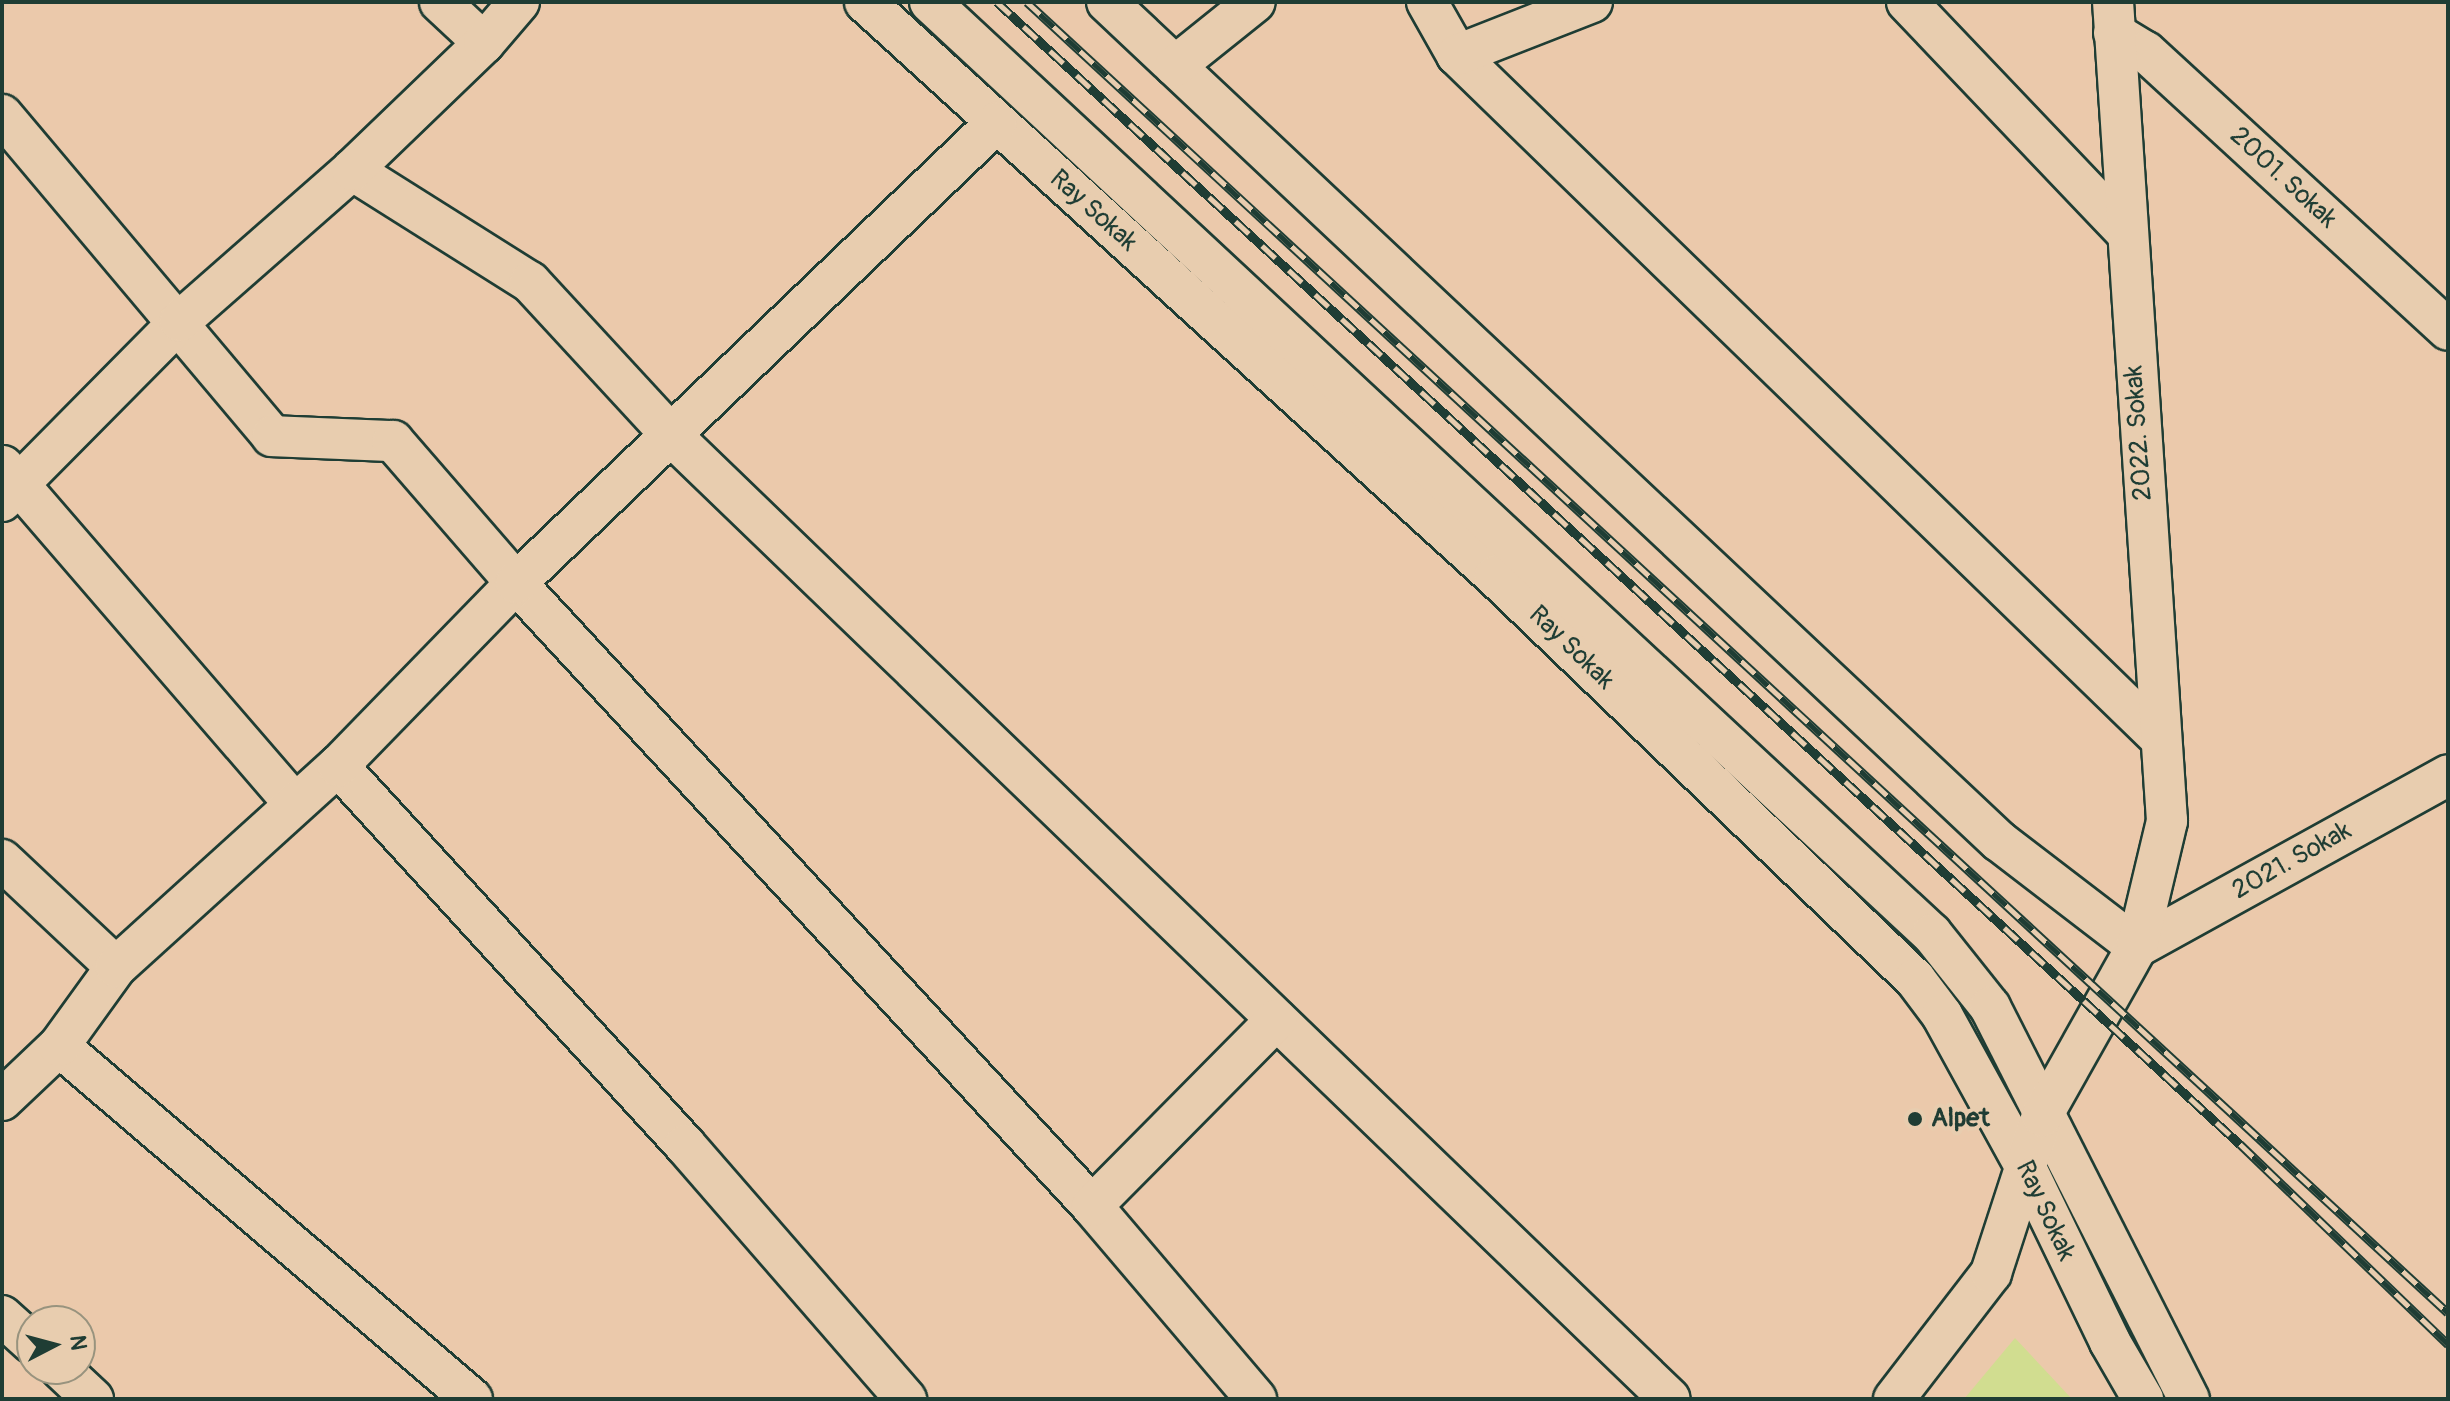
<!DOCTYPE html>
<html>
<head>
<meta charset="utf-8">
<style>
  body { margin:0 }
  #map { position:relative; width:2450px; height:1401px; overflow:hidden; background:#ebc9ab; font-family:Pangolin,sans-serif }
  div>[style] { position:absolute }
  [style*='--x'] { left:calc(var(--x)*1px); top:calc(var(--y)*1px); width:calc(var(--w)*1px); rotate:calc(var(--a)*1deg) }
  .green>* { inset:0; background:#d1dd90 }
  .roads { filter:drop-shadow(2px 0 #1f3d34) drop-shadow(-2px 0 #1f3d34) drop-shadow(0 2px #1f3d34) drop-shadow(0 -2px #1f3d34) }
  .minor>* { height:40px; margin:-20px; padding:0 20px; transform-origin:20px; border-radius:20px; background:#e8cdaf }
  .rail>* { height:9px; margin-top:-4.5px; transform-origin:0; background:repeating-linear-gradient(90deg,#e8cdaf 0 18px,#1f3d34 0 36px); box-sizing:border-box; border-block:2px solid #1f3d34 }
  .dots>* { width:22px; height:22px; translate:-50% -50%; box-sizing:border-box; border:4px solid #e8cdaf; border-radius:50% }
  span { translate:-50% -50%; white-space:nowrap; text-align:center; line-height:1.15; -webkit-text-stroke:8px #e8cdaf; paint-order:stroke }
  .street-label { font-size:26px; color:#1f3d34 }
  .poi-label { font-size:26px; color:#1f3d34; font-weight:700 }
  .left { translate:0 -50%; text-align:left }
  .frame { position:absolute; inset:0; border:4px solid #1f3d34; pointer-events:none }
  .north { position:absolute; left:16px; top:1305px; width:80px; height:80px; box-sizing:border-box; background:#e8cdaf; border:2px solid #98937e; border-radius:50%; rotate:84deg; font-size:22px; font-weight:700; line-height:32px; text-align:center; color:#1f3d34 }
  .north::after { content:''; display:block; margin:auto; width:28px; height:36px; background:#1f3d34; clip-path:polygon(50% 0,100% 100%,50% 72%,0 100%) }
</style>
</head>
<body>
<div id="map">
  <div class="green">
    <div style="clip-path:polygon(2015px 1338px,2072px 1399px,1964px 1399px)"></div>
  </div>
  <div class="roads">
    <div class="minor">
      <div style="--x:440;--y:2;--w:60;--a:43"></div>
      <div style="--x:865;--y:2;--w:852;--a:42.34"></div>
      <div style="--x:1495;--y:576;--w:582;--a:43.82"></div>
      <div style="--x:1915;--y:979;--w:45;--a:53.1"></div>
      <div style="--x:1942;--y:1015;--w:175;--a:61.2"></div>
      <div style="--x:2026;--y:1168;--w:193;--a:64.2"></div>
      <div style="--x:2110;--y:1342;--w:66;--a:59.9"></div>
      <div style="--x:930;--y:2;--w:1368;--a:42.93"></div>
      <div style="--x:1932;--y:934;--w:93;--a:51.5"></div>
      <div style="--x:1990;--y:1007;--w:440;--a:63.1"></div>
      <div style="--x:1107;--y:2;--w:1225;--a:43.25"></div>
      <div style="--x:1999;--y:841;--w:174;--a:37.5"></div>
      <div style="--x:1427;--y:2;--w:61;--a:60.5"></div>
      <div style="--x:1457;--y:55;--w:980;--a:44.17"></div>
      <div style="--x:1907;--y:2;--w:318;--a:46.4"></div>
      <div style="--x:2114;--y:33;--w:37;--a:31"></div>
      <div style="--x:2146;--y:52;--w:410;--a:42.6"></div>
      <div style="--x:1457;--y:55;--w:145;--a:-21.4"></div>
      <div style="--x:1175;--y:66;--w:102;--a:-38.7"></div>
      <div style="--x:2;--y:115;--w:419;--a:49.9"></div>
      <div style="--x:272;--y:436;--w:121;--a:2.4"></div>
      <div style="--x:393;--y:441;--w:188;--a:49.1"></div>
      <div style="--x:516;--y:583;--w:848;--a:47.24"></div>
      <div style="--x:1092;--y:1206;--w:253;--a:49.6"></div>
      <div style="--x:352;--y:170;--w:210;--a:32.2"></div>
      <div style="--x:530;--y:282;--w:211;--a:47.3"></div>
      <div style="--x:673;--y:437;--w:1385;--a:43.98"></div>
      <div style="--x:3;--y:466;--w:444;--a:49.2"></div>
      <div style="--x:2;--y:501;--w:253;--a:-45.3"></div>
      <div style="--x:180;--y:321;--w:229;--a:-41.3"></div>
      <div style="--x:352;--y:170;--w:183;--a:-43.9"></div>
      <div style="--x:484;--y:43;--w:54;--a:-49.5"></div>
      <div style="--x:338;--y:766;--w:514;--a:47.52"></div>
      <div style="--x:685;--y:1145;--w:337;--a:49"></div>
      <div style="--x:2;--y:860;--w:156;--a:43.2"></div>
      <div style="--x:2137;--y:947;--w:355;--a:-28.9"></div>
      <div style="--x:59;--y:1046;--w:543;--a:40.52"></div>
      <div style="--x:2;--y:1100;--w:79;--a:-43.5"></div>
      <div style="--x:59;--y:1046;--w:97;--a:-54.2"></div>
      <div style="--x:116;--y:967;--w:299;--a:-42.2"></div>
      <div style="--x:338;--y:766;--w:255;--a:-45.8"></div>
      <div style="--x:516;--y:583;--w:665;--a:-43.78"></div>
      <div style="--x:1092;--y:1206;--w:262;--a:-45.3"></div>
      <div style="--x:2;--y:1316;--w:40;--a:42"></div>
      <div style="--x:61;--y:1369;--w:44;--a:43.2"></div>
      <div style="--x:1894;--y:1399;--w:159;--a:-52.4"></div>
      <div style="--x:1991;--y:1273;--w:165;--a:-72"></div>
      <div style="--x:2042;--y:1116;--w:194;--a:-60.7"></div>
      <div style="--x:2137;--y:947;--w:130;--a:-76.6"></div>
      <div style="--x:2167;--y:821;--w:821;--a:-93.77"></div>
    </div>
  </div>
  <div class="rail">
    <div style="--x:997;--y:2;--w:1688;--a:42.58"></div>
    <div style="--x:2240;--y:1144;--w:289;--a:43.9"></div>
    <div style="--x:1027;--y:2;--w:1933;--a:42.69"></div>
  </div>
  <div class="dots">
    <div style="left:1915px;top:1119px;background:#1f3d34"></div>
  </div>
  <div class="street-label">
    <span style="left:2283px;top:178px;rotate:43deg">2001. Sokak</span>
    <span style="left:1093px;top:211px;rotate:42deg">Ray Sokak</span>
    <span style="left:2139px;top:433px;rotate:-94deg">2022. Sokak</span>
    <span style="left:1571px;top:648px;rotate:44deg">Ray Sokak</span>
    <span style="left:2292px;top:861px;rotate:-29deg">2021. Sokak</span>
    <span style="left:2045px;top:1211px;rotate:65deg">Ray Sokak</span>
  </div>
  <div class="poi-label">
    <span class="left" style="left:1931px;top:1119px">Alpet</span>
  </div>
  <div class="frame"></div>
  <div class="north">N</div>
</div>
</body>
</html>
